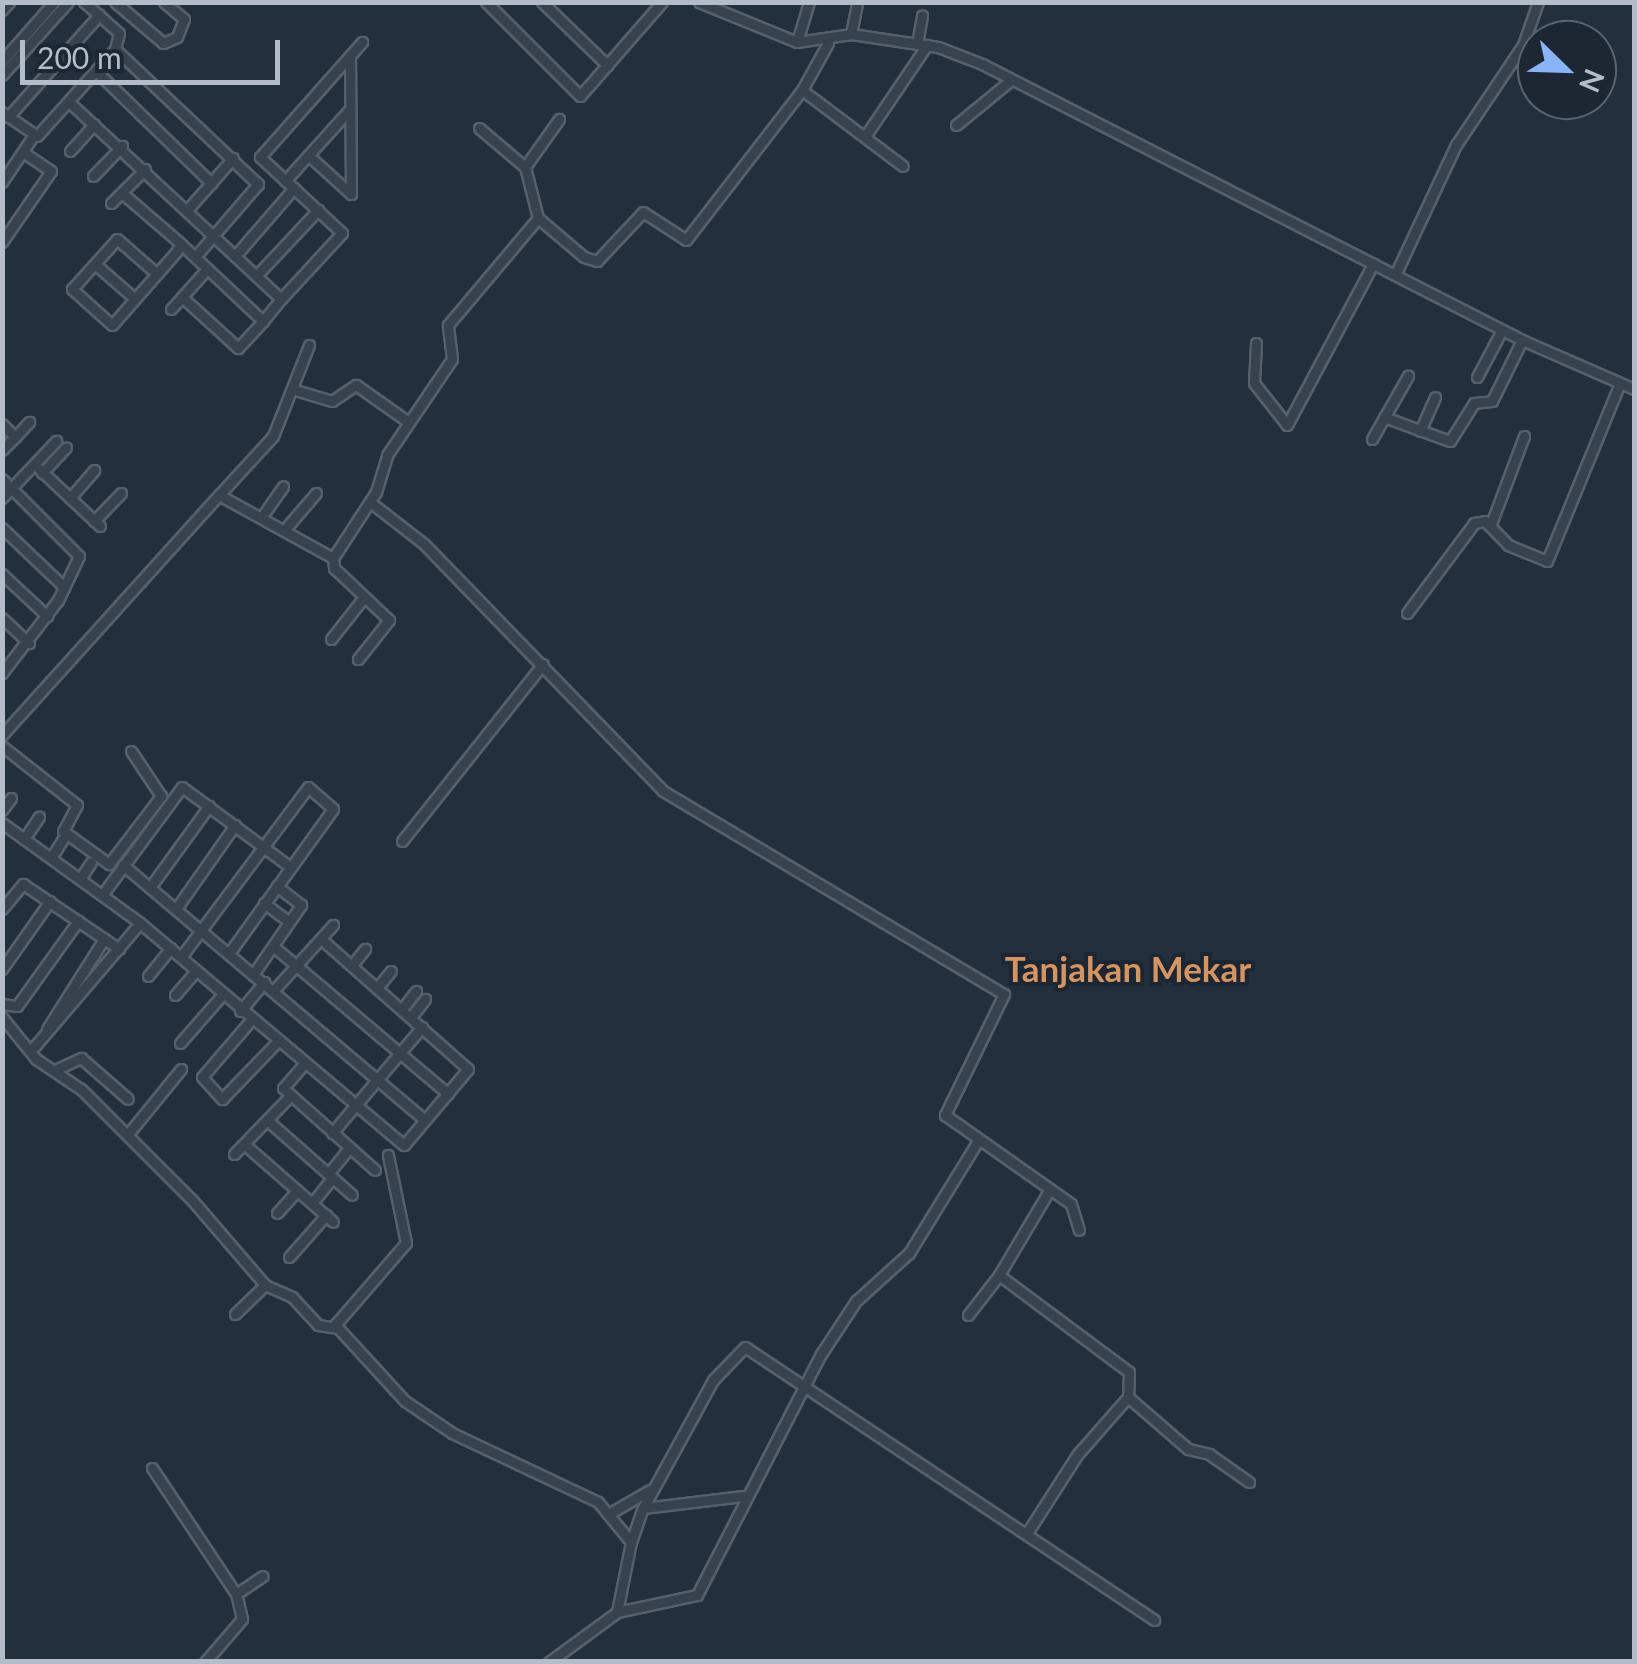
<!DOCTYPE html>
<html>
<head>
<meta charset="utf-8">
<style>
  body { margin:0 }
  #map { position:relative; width:1637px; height:1664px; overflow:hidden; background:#242f3e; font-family:Lato,sans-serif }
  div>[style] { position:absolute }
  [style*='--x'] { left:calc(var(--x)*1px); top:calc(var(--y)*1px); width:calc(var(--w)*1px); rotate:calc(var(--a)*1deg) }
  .roads { filter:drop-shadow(2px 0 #565f6c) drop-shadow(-2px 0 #565f6c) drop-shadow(0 2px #565f6c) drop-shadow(0 -2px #565f6c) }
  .minor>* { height:9px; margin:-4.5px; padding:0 4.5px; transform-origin:4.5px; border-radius:4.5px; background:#38414e }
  span { translate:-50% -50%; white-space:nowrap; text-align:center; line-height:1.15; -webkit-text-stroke:8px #1d2633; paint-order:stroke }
  .quarter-label { font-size:35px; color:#d59563; font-weight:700 }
  .frame { position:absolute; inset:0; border:5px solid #b4bcc9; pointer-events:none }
  .north { position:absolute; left:1517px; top:20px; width:100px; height:100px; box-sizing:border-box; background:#1d2633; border:2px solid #59626f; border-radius:50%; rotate:113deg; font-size:28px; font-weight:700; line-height:40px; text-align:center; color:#b4bcc9 }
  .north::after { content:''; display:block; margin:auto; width:35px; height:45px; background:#8ab4f8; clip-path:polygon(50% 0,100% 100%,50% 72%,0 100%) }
  .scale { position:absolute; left:20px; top:40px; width:260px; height:45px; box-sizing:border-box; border:5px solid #b4bcc9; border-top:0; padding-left:12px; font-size:30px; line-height:35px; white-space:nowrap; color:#b4bcc9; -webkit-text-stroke:8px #1d2633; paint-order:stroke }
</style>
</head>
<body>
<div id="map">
  <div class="roads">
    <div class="minor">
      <div style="--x:115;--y:2;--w:63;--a:40.5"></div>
      <div style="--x:163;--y:43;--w:15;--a:-23"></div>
      <div style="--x:177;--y:37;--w:19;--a:-69"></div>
      <div style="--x:184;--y:19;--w:26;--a:-140"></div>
      <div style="--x:486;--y:2;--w:133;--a:45"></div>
      <div style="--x:580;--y:96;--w:125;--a:-48.9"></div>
      <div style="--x:542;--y:2;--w:91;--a:44.1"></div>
      <div style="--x:699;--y:2;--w:106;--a:22.2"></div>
      <div style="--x:797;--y:42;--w:55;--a:-8.4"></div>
      <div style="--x:851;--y:34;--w:88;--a:8.5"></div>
      <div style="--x:938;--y:47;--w:47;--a:21.1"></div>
      <div style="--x:982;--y:64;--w:606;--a:27.07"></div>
      <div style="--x:1522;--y:340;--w:122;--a:23.6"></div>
      <div style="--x:2;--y:10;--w:11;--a:-49"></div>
      <div style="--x:851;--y:34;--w:33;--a:-79"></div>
      <div style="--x:797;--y:42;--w:42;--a:-73.3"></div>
      <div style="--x:917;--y:44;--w:29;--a:-80"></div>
      <div style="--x:115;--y:49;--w:197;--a:43.4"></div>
      <div style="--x:258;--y:184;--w:96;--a:130.8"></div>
      <div style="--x:2;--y:61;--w:79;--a:-48.6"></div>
      <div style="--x:96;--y:71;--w:161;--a:44.2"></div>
      <div style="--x:2;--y:75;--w:98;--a:-47.9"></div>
      <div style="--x:802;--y:90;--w:126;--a:37"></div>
      <div style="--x:69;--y:102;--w:289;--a:42.9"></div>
      <div style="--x:281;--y:299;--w:90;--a:-47.3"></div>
      <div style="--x:342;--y:233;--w:112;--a:-137.2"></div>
      <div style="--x:260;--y:157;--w:154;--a:-48.4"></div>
      <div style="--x:2;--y:112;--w:42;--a:34.4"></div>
      <div style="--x:37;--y:136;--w:117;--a:-48.1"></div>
      <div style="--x:115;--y:49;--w:16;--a:-76"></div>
      <div style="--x:119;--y:33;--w:47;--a:-138.5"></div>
      <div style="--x:8;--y:117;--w:137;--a:-48.3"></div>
      <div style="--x:956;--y:125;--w:71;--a:-39.3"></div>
      <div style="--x:479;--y:128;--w:60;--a:40.3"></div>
      <div style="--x:525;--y:167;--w:53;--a:75.7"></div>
      <div style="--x:538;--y:218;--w:60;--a:40.3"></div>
      <div style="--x:584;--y:257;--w:14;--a:17"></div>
      <div style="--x:597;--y:261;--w:67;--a:-46.8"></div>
      <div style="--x:643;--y:212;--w:51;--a:33.1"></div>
      <div style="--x:686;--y:240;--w:190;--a:-52.3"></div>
      <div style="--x:802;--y:90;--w:54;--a:-61"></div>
      <div style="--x:866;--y:135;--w:109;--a:-55.9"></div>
      <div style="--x:70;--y:151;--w:36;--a:-48"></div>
      <div style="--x:308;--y:155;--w:58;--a:42.2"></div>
      <div style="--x:351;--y:194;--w:138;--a:-90.4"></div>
      <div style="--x:525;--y:167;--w:59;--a:-54.7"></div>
      <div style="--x:93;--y:176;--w:42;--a:-46"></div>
      <div style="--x:285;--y:181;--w:97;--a:-47.9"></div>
      <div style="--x:2;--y:182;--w:55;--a:-56"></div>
      <div style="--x:122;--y:193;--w:78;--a:40.8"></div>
      <div style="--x:181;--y:244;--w:9;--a:122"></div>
      <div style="--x:176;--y:252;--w:97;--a:131.2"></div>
      <div style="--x:112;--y:325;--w:54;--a:-138"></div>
      <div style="--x:72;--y:289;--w:67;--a:-48"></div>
      <div style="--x:117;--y:239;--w:53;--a:41.2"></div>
      <div style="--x:111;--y:203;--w:48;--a:-45"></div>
      <div style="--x:188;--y:209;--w:68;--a:-48.6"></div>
      <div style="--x:2;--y:242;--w:86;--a:-55.4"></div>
      <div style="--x:51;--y:171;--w:34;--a:-146"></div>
      <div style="--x:181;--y:244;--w:112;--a:43.2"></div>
      <div style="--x:263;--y:321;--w:28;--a:-51"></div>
      <div style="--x:235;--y:256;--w:90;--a:-49.1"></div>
      <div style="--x:95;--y:264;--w:53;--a:41.2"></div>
      <div style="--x:207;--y:269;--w:38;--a:132"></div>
      <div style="--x:182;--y:297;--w:76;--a:42.3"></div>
      <div style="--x:238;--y:348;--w:37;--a:-47"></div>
      <div style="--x:1395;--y:275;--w:144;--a:-64.9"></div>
      <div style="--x:1456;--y:145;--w:120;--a:-56.2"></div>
      <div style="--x:1523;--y:45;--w:46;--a:-70.8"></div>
      <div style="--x:256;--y:276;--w:91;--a:-46.8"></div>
      <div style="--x:171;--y:309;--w:16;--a:-47"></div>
      <div style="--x:1256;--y:343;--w:40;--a:92.9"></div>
      <div style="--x:1254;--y:383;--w:53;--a:51.8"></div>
      <div style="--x:1287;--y:425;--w:183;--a:-61.9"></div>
      <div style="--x:1477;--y:377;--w:53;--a:-62"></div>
      <div style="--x:292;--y:389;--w:42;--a:16.7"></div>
      <div style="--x:332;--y:401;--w:29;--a:-34"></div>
      <div style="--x:356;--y:385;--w:62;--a:35.2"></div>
      <div style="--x:1384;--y:417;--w:70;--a:20"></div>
      <div style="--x:1450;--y:441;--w:45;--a:-57.7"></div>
      <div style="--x:1474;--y:403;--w:18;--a:-6"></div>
      <div style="--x:1492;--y:401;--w:68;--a:-63.8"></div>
      <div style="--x:2;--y:424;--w:18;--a:45"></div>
      <div style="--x:15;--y:437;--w:18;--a:135"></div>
      <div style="--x:1420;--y:431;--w:37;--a:-66"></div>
      <div style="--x:15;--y:437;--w:21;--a:-47"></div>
      <div style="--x:1372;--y:439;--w:73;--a:-60.3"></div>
      <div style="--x:35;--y:465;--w:89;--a:43.2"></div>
      <div style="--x:42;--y:473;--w:35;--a:-47"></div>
      <div style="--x:2;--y:479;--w:109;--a:45"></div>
      <div style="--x:79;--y:556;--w:49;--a:115.5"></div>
      <div style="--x:58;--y:600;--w:92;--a:127.5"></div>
      <div style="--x:219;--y:495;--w:80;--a:-47.5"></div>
      <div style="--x:273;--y:436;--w:98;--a:-68.4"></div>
      <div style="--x:2;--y:498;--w:79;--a:-46.5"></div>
      <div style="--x:70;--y:498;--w:37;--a:-49"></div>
      <div style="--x:370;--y:502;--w:68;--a:37.9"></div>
      <div style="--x:424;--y:544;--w:344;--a:45.9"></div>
      <div style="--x:663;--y:791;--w:397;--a:30.8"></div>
      <div style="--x:1004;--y:994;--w:135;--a:116"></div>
      <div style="--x:945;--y:1115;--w:154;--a:35.2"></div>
      <div style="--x:1071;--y:1204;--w:27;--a:73"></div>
      <div style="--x:263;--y:515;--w:35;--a:-55"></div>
      <div style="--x:94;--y:521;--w:39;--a:-46"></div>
      <div style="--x:1491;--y:524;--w:94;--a:-69.4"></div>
      <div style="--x:2;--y:528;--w:86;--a:43.6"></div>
      <div style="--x:286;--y:528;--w:46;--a:-49.4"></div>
      <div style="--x:333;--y:558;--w:10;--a:84"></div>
      <div style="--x:334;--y:568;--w:76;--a:43.4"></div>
      <div style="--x:389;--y:620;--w:50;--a:128.5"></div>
      <div style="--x:2;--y:574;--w:62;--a:43"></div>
      <div style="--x:1407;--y:613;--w:112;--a:-53.3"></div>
      <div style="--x:1474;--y:523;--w:11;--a:-10"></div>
      <div style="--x:1485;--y:521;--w:33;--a:46"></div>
      <div style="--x:1508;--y:545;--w:42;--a:22.3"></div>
      <div style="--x:1547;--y:561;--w:192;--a:-67.7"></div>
      <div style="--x:2;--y:618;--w:37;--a:43"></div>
      <div style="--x:331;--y:639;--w:53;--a:-51.8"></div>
      <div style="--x:2;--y:735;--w:324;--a:-47.9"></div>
      <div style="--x:219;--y:495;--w:130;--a:28.9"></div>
      <div style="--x:333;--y:558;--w:79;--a:-56.9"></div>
      <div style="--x:376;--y:492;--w:39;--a:-73"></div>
      <div style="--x:387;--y:455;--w:116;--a:-55.9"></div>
      <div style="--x:452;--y:359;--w:34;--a:-97"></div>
      <div style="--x:448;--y:325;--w:140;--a:-49.9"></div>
      <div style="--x:2;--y:746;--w:95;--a:38.2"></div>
      <div style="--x:77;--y:805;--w:30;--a:118"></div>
      <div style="--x:63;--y:831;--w:57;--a:35.7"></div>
      <div style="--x:109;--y:864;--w:86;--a:-52.6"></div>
      <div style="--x:161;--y:796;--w:54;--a:-123.7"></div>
      <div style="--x:2;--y:810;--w:15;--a:-53"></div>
      <div style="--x:2;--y:823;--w:170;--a:35.9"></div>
      <div style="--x:140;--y:923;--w:345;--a:40.1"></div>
      <div style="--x:404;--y:1145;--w:99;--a:-49.9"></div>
      <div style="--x:468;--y:1069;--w:196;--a:-138.5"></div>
      <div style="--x:24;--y:839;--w:27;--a:-56"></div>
      <div style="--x:402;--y:841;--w:226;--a:-51.5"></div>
      <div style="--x:51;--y:858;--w:22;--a:-58"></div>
      <div style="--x:123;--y:865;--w:395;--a:40.2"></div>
      <div style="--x:80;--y:879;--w:20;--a:-57"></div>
      <div style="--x:151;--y:886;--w:99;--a:-54.1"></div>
      <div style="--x:102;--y:895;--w:134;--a:-53.5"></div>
      <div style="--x:182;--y:787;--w:134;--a:36.5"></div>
      <div style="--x:264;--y:903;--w:31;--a:37"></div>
      <div style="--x:178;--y:906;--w:99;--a:-54.9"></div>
      <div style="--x:2;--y:909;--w:33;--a:-50"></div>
      <div style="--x:23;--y:884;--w:116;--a:34.1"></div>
      <div style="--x:273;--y:946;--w:229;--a:40.2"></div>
      <div style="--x:181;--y:957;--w:212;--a:-53.2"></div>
      <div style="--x:308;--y:787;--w:33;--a:41"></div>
      <div style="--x:333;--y:809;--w:176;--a:125.8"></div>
      <div style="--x:352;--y:965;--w:21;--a:-51"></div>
      <div style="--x:2;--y:969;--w:83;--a:-54.8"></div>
      <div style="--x:254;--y:973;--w:83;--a:-55.3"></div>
      <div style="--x:301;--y:905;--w:31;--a:-142"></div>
      <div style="--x:148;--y:976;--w:36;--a:-51"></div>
      <div style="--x:377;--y:988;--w:22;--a:-51"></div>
      <div style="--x:274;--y:990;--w:88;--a:-47.8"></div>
      <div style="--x:175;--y:995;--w:32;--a:-49"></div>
      <div style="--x:2;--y:1004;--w:15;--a:8"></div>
      <div style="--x:17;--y:1006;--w:105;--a:-54.3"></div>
      <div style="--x:402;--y:1009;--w:23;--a:-52"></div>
      <div style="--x:240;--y:1011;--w:38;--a:-50"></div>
      <div style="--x:2;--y:1017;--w:54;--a:51"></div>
      <div style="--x:36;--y:1059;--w:55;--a:34"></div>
      <div style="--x:82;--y:1090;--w:156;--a:45"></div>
      <div style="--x:192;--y:1200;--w:112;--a:49.3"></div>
      <div style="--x:265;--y:1285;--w:30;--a:24"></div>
      <div style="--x:292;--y:1297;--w:38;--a:47"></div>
      <div style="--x:318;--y:1325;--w:20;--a:9"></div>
      <div style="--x:338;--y:1328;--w:99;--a:47.5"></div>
      <div style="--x:405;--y:1401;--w:57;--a:34.2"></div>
      <div style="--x:452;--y:1433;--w:161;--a:25.3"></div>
      <div style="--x:598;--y:1502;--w:52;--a:50.5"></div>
      <div style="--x:631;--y:1542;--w:36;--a:-71"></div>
      <div style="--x:643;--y:1508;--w:101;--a:-6.8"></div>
      <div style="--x:411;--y:1017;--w:23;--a:-52"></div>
      <div style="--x:251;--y:1020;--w:75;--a:130.7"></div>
      <div style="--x:202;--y:1077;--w:30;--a:48"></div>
      <div style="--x:222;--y:1099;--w:79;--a:-46"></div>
      <div style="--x:47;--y:1029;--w:107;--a:-57.7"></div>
      <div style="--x:180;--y:1043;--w:64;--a:-48.8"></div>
      <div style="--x:34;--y:1047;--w:163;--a:-49.5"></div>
      <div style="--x:304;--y:1064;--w:32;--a:131"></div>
      <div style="--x:283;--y:1088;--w:123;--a:41.7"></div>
      <div style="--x:55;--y:1070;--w:29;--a:-25"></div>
      <div style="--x:81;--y:1058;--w:62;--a:41.1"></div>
      <div style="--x:267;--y:1120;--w:113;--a:41.4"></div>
      <div style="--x:332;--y:1133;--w:139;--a:-49.7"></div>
      <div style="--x:128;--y:1134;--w:84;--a:-50.8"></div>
      <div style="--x:244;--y:1144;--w:118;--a:41.2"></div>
      <div style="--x:234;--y:1154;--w:81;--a:-46"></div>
      <div style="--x:328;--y:1174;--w:33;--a:-51"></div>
      <div style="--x:1050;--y:1189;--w:100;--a:120.7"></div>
      <div style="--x:999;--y:1275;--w:162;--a:36.7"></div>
      <div style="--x:1129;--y:1372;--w:25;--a:92"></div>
      <div style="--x:1128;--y:1397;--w:79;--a:40.9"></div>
      <div style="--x:1188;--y:1449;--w:22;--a:13"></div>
      <div style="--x:1209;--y:1454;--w:49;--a:35"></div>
      <div style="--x:312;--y:1203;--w:32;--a:-51"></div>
      <div style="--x:277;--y:1213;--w:30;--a:-48"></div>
      <div style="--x:289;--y:1257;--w:56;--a:-48.6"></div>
      <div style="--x:235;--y:1314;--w:42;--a:-44"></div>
      <div style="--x:968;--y:1315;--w:51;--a:-52.2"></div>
      <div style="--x:334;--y:1326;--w:110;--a:-49.1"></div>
      <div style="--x:406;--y:1243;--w:90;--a:-101.6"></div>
      <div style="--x:152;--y:1468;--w:151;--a:56.3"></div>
      <div style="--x:643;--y:1508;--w:146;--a:-61.3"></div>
      <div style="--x:713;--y:1380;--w:46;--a:-45.9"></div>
      <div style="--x:745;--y:1347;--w:492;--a:33.7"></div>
      <div style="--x:612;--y:1512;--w:44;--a:-30.1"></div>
      <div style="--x:1027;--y:1533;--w:93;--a:-57.3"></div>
      <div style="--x:1077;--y:1455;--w:77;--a:-48.7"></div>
      <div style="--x:617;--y:1612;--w:71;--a:-78.7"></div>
      <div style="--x:205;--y:1662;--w:57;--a:-49.3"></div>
      <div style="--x:242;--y:1619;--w:26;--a:-103"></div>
      <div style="--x:236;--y:1594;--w:32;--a:-34"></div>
      <div style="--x:549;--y:1662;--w:84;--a:-36.3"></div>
      <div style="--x:617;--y:1612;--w:82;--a:-12"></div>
      <div style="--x:697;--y:1595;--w:271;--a:-62.8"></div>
      <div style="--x:821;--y:1354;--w:64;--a:-56.6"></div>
      <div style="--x:856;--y:1301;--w:72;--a:-42.2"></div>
      <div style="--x:909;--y:1253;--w:132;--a:-58.4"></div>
    </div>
  </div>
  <div class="quarter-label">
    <span style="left:1128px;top:968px">Tanjakan Mekar</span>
  </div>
  <div class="frame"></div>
  <div class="north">N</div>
  <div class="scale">200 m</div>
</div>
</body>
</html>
